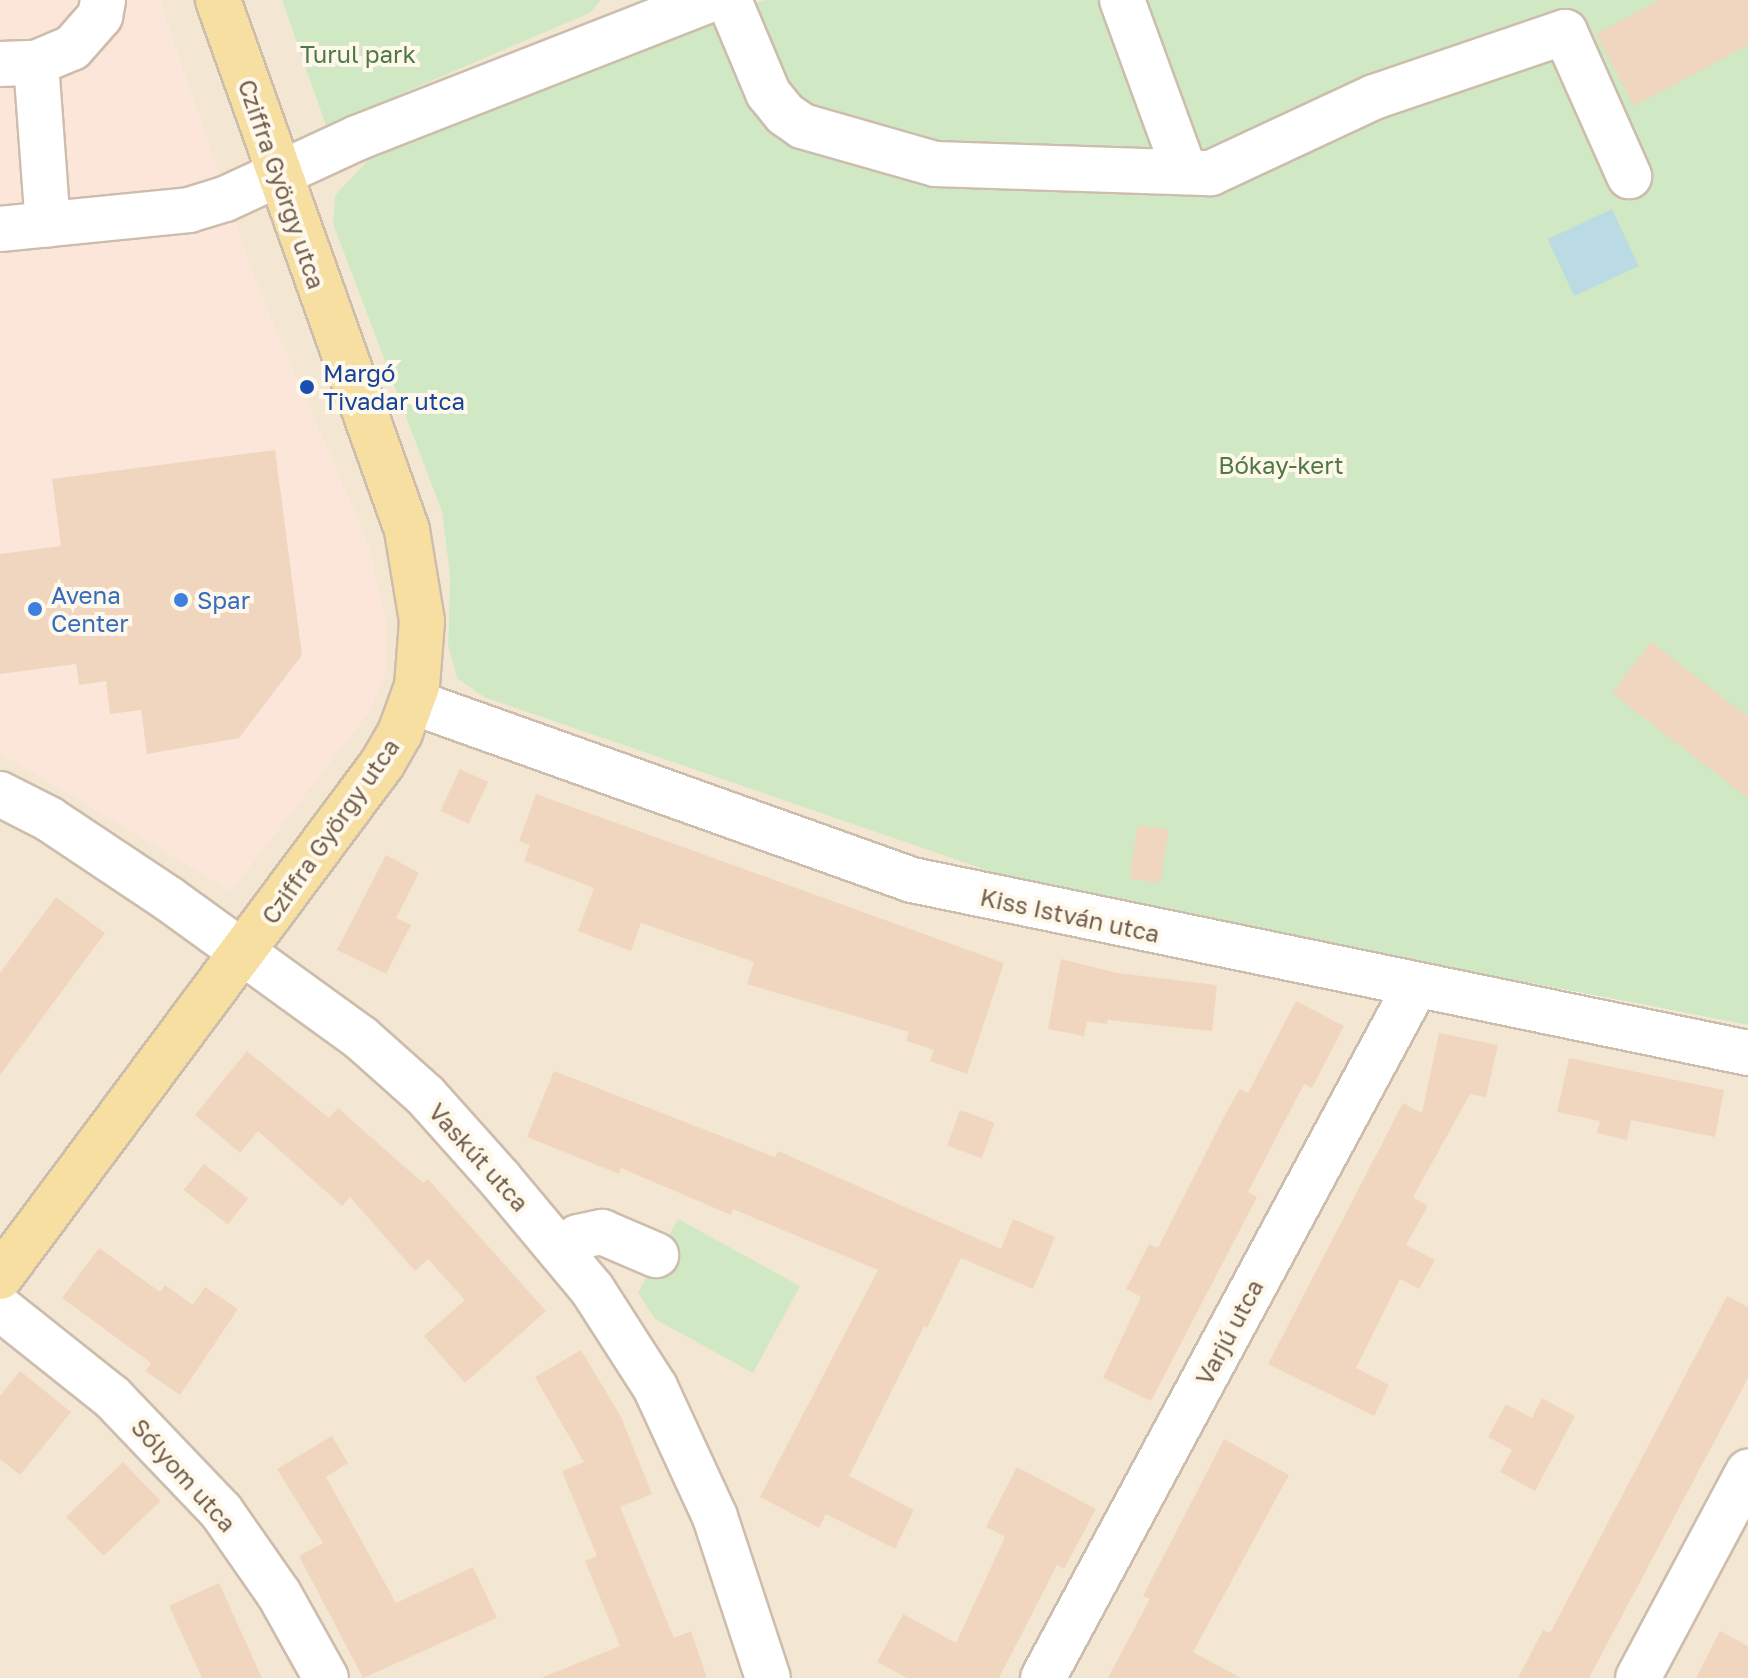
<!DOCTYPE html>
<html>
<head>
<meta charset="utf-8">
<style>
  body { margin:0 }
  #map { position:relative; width:1748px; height:1678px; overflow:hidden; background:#fbf5e5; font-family:"Golos Text",sans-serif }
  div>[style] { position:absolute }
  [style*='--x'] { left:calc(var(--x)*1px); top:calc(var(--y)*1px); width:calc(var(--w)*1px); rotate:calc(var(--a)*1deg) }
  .residential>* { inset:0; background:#f3e7d4 }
  .commercial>* { inset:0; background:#fbe6d9 }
  .green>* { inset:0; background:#d0e8c4 }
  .water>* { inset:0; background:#bbdbe4; transform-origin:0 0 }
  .building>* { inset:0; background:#f0d6be; transform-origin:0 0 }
  .roads { filter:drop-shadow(2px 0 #cdbdac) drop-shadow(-2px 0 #cdbdac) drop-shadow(0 2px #cdbdac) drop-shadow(0 -2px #cdbdac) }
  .minor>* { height:44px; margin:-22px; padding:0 22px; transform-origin:22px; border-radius:22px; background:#fff }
  .major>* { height:44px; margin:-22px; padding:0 22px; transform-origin:22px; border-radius:22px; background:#f7dea1 }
  .dots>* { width:22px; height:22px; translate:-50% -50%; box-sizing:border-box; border:4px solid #fef8eb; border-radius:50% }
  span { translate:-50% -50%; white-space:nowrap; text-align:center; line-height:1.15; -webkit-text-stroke:8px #fef8eb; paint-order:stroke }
  .park-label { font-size:24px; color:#4f7844 }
  .street-label { font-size:24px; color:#735d4b }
  .transit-label { font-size:24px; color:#164399 }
  .left { translate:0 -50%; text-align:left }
  .shop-label { font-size:24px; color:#366cbe }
</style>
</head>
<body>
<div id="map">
  <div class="residential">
    <div style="clip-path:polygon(159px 0,282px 0,326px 125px,590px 13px,601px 0,765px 0,388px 139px,335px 195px,333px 224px,442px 512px,450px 576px,448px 645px,1114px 906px,1748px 1025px,1748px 1678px,0 1678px,0 753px,66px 789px,369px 547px,256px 284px)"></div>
  </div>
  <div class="commercial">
    <div style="clip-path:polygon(0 0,159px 0,256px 284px,369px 547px,387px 625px,387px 667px,370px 711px,231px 891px,0 753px)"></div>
  </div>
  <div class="green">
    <div style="clip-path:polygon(282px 0,601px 0,590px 13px,326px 126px)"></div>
    <div style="clip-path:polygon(765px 0,1748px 0,1748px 1025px,1042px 889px,484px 697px,457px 678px,448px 645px,450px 576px,442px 512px,333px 224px,335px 195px,388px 139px)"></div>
    <div style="clip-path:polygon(678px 1219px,800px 1286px,753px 1373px,655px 1319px,638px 1293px)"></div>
  </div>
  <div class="water">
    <div style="left:1612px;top:209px;width:63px;height:71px;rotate:65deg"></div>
  </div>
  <div class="building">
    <div style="clip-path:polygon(1660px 0,1748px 0,1748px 45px,1634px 106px,1596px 34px)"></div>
    <div style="clip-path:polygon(275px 450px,302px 655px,239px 738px,147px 754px,141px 710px,110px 714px,106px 681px,79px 685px,76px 664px,0 674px,0 554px,61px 546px,52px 479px)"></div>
    <div style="clip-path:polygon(1651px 642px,1748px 717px,1748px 798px,1612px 693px)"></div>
    <div style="left:460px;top:769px;width:31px;height:46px;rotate:25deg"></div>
    <div style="clip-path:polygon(536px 794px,1004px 963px,967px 1074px,930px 1061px,934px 1050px,906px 1041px,909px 1032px,747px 984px,754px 962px,641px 923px,631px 951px,578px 931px,594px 888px,524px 861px,530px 845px,519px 841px)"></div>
    <div style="left:1138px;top:825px;width:31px;height:54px;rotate:9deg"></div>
    <div style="clip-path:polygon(386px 855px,419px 873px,396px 918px,411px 925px,386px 974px,337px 950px)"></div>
    <div style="clip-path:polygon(56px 897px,105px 933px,0 1075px,0 973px)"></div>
    <div style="clip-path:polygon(1061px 959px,1117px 973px,1217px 985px,1212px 1031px,1108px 1020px,1107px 1024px,1087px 1021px,1084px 1036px,1048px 1029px)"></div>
    <div style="clip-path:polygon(1296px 1001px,1344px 1026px,1312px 1088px,1304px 1084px,1248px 1192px,1257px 1197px,1151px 1401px,1103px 1378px,1141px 1297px,1126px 1289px,1149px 1244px,1158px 1248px,1229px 1107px,1240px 1089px,1248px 1093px)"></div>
    <div style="clip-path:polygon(1439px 1033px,1498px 1045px,1486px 1097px,1470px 1094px,1413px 1197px,1428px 1206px,1406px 1245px,1435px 1260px,1419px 1289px,1400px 1279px,1356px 1368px,1389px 1385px,1374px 1416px,1268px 1364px,1403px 1103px,1422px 1113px)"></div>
    <div style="clip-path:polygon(247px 1051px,329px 1118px,338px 1108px,423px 1183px,428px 1179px,546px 1311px,465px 1383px,424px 1336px,465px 1300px,428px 1259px,415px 1271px,350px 1197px,342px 1206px,258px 1131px,240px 1153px,195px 1115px)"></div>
    <div style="clip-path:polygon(1569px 1058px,1724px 1090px,1715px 1137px,1631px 1120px,1627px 1140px,1597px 1133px,1600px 1121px,1557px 1112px)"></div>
    <div style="clip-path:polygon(554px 1071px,775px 1157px,778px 1151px,1001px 1249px,1013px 1219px,1055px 1237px,1033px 1289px,961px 1258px,927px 1328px,924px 1326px,849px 1476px,914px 1510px,895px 1549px,826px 1514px,819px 1528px,760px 1497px,878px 1270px,733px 1209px,731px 1215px,621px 1168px,619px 1174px,527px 1137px)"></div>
    <div style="left:960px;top:1110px;width:37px;height:38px;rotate:20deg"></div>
    <div style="left:204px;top:1164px;width:56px;height:33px;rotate:38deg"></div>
    <div style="clip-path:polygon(99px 1248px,160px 1292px,165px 1285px,193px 1305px,205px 1287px,238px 1309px,180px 1395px,145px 1371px,151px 1363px,62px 1298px)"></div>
    <div style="clip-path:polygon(1727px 1296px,1748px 1307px,1748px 1378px,1589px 1678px,1518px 1678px,1543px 1630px,1550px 1633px)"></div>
    <div style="clip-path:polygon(581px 1350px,621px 1417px,652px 1494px,620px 1507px,674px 1638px,691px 1631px,707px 1678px,541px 1678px,620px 1646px,585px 1561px,597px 1556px,562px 1471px,584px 1462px,535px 1377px)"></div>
    <div style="clip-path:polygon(20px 1371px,71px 1412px,20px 1475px,0 1459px,0 1396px)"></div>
    <div style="clip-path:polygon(1542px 1398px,1575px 1416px,1535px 1491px,1500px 1472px,1512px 1450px,1488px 1437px,1506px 1404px,1532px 1418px)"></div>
    <div style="clip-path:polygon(332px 1436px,348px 1463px,326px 1477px,396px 1603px,473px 1567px,497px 1618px,363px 1678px,299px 1556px,323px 1543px,277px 1469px)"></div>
    <div style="clip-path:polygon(1224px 1439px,1289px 1475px,1193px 1652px,1241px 1678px,1108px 1678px,1150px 1599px,1143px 1596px)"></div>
    <div style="left:123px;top:1462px;width:54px;height:79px;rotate:46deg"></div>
    <div style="clip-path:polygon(1017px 1467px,1096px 1509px,1064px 1569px,1057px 1565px,999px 1678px,907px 1678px,877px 1662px,903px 1614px,956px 1643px,1005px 1537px,986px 1527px)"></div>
    <div style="clip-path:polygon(219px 1583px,262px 1678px,202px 1678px,169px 1606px)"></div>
    <div style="clip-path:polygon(1720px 1631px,1748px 1646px,1748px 1678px,1696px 1678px)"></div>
  </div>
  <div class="roads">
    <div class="minor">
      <div style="--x:729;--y:0;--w:101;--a:67.2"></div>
      <div style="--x:768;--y:93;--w:27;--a:51"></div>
      <div style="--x:785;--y:114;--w:21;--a:35"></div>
      <div style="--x:802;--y:126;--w:138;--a:15.9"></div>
      <div style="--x:935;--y:164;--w:276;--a:1.9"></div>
      <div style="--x:1211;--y:173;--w:180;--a:-25"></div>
      <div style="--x:1374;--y:97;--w:202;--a:-18.8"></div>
      <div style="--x:1565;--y:32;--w:158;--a:66"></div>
      <div style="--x:1122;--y:0;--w:183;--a:69.9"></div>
      <div style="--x:36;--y:63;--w:162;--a:85.8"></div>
      <div style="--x:0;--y:64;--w:36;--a:-2"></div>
      <div style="--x:36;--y:63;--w:39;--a:-23"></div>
      <div style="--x:72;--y:48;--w:43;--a:-48.8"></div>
      <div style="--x:100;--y:16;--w:16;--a:-79"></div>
      <div style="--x:0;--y:229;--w:190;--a:-5.7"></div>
      <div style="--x:189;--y:210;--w:38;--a:-17"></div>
      <div style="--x:225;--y:199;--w:145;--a:-24.8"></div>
      <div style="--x:357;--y:138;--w:379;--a:-21.4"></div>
      <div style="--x:413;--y:702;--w:530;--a:19.63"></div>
      <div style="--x:912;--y:880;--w:854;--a:11.69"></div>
      <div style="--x:0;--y:794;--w:55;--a:27"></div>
      <div style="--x:49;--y:819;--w:144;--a:33.7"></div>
      <div style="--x:169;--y:899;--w:237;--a:35.9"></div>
      <div style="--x:361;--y:1038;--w:86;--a:41.7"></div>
      <div style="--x:425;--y:1095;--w:113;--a:48.2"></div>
      <div style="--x:500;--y:1179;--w:143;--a:50.1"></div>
      <div style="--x:592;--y:1289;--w:117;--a:57.3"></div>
      <div style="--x:655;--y:1387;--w:143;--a:65.2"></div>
      <div style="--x:715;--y:1517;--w:169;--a:71.8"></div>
      <div style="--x:561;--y:1251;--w:22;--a:-39"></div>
      <div style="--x:578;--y:1237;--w:25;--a:-12"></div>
      <div style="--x:602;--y:1232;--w:59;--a:23.1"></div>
      <div style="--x:0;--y:1308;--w:143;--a:38.5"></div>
      <div style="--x:112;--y:1397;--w:158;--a:46.3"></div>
      <div style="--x:221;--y:1511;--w:101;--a:55.1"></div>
      <div style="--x:279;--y:1594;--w:96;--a:60.8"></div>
      <div style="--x:1043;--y:1678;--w:785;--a:-61.7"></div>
      <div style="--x:1638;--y:1678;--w:234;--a:-61.9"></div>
    </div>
    <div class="major">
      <div style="--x:0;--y:1277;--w:640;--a:-53.33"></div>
      <div style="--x:382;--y:764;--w:36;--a:-60"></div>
      <div style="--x:400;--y:733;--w:50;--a:-70.1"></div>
      <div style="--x:417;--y:686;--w:65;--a:-85.6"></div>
      <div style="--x:422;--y:621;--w:92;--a:-99.4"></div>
      <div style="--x:407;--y:530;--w:563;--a:-109.63"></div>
    </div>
  </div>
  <div class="dots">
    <div style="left:307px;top:387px;background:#1a4fb4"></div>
    <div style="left:181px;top:600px;background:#3f7fe0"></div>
    <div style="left:35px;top:609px;background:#3f7fe0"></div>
  </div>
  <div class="park-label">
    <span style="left:358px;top:54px">Turul park</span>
    <span style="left:1281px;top:465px">Bókay-kert</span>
  </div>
  <div class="street-label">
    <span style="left:282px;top:184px;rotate:71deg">Cziffra György utca</span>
    <span style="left:330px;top:831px;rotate:-55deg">Cziffra György utca</span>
    <span style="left:1070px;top:915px;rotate:12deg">Kiss István utca</span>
    <span style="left:479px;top:1157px;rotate:48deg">Vaskút utca</span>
    <span style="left:1229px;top:1332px;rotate:-62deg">Varjú utca</span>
    <span style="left:184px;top:1475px;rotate:48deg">Sólyom utca</span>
  </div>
  <div class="transit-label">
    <span class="left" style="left:323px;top:387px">Margó<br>Tivadar utca</span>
  </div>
  <div class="shop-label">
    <span class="left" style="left:51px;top:609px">Avena<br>Center</span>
    <span class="left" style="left:197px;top:600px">Spar</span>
  </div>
</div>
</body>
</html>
